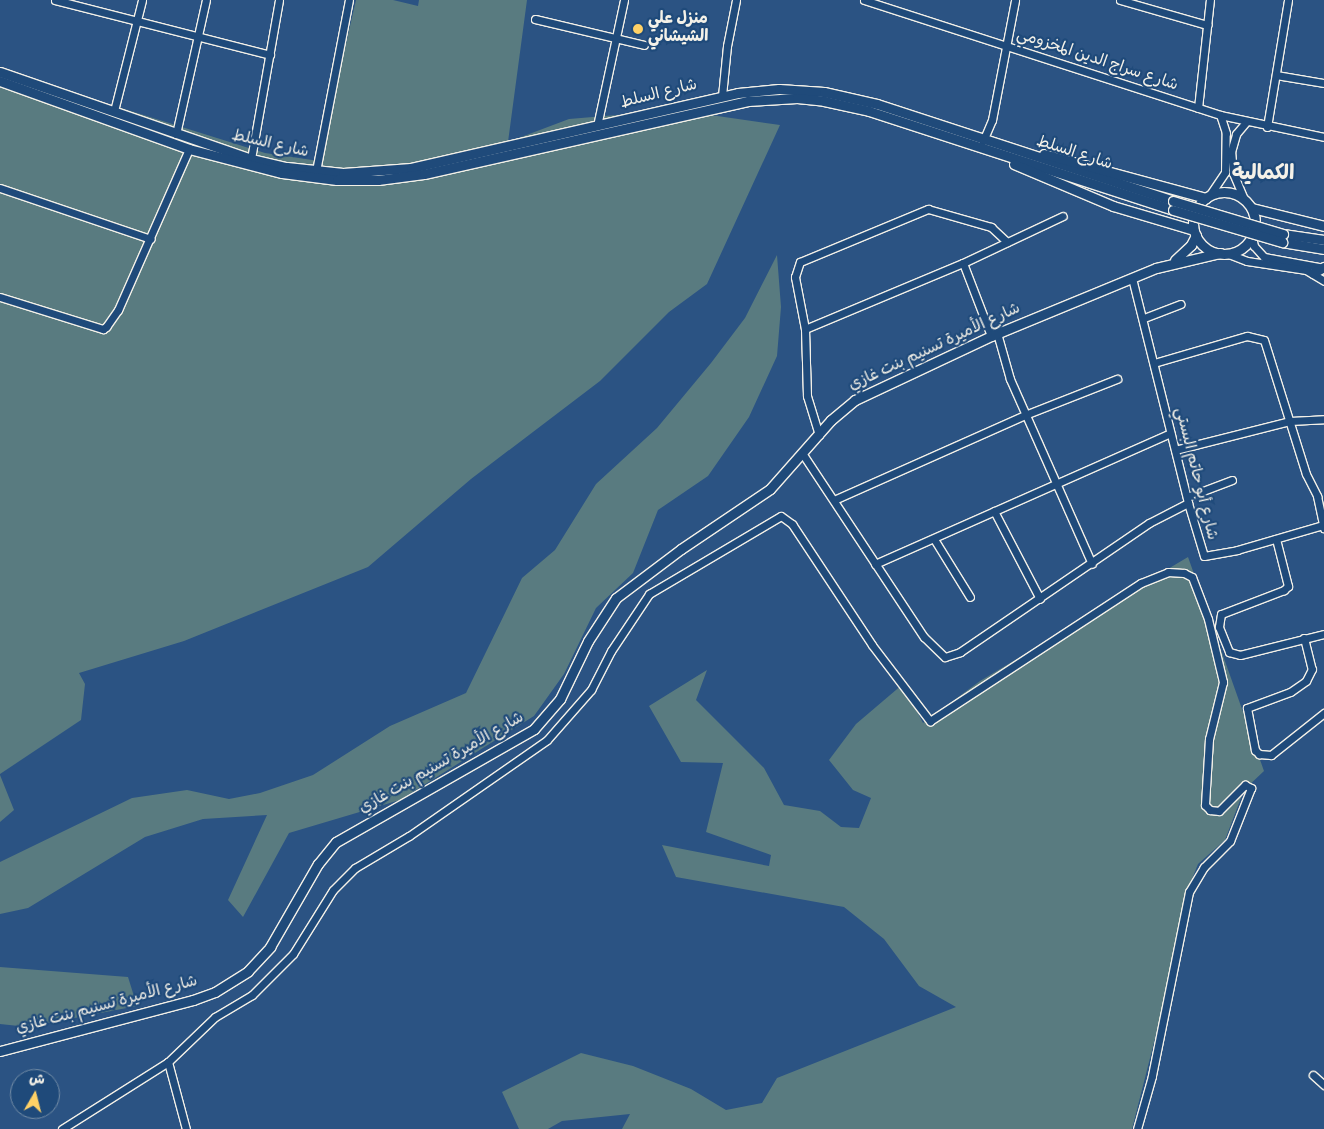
<!DOCTYPE html>
<html>
<head>
<meta charset="utf-8">
<style>
  body { margin:0 }
  #map { position:relative; width:1324px; height:1129px; overflow:hidden; background:#2b5383; font-family:Dekko,"Playpen Sans Arabic",sans-serif }
  div>[style] { position:absolute }
  [style*='--x'] { left:calc(var(--x)*1px); top:calc(var(--y)*1px); width:calc(var(--w)*1px); rotate:calc(var(--a)*1deg) }
  .green>* { inset:0; background:#597b80 }
  .roads { filter:drop-shadow(1px 0 #f4f1e8) drop-shadow(-1px 0 #f4f1e8) drop-shadow(0 1px #f4f1e8) drop-shadow(0 -1px #f4f1e8) }
  .minor>* { height:7px; margin:-3.5px; padding:0 3.5px; transform-origin:3.5px; border-radius:3.5px; background:#1f4a7a }
  .major>* { height:9px; margin:-4.5px; padding:0 4.5px; transform-origin:4.5px; border-radius:4.5px; background:#1f4a7a }
  .major>.ring { margin:-4.5px; padding:0; box-sizing:content-box; background:none; border:9px solid #1f4a7a; border-radius:50% }
  .bridges { filter:drop-shadow(1px 0 #f4f1e8) drop-shadow(-1px 0 #f4f1e8) drop-shadow(0 1px #f4f1e8) drop-shadow(0 -1px #f4f1e8) }
  .major-bridge>* { height:9px; margin:-4.5px; padding:0 4.5px; transform-origin:4.5px; border-radius:4.5px; background:#1f4a7a }
  .dots>* { width:14px; height:14px; translate:-50% -50%; box-sizing:border-box; border:2px solid #1f4a7a; border-radius:50% }
  span { translate:-50% -50%; white-space:nowrap; text-align:center; line-height:1.15; -webkit-text-stroke:4.5px #1f4a7a; paint-order:stroke }
  .poi-label { font-size:16px; color:#f4f1e8; font-weight:700 }
  .left { translate:0 -50%; text-align:left }
  .street-label { font-size:16px; color:#f4f1e8 }
  .district-label { font-size:21px; color:#f4f1e8; font-weight:700 }
  .north { position:absolute; left:10px; top:1069px; width:50px; height:50px; box-sizing:border-box; background:#1f4a7a; border:1px solid #748da6; border-radius:50%; rotate:8deg; font-size:14px; font-weight:700; line-height:20px; text-align:center; color:#f4f1e8 }
  .north::after { content:''; display:block; margin:auto; width:18px; height:22px; background:#ffd166; clip-path:polygon(50% 0,100% 100%,50% 72%,0 100%) }
</style>
</head>
<body>
<div id="map">
  <div class="green">
    <div style="clip-path:polygon(356px 0,393px 0,418px 6px,419px 0,527px 0,508px 142px,569px 119px,676px 110px,780px 125px,707px 284px,669px 312px,600px 381px,471px 479px,368px 567px,184px 641px,79px 673px,85px 684px,81px 720px,0 774px,0 70px,265px 153px,319px 161px)"></div>
    <div style="clip-path:polygon(777px 255px,781px 307px,777px 356px,749px 417px,708px 476px,658px 510px,633px 573px,596px 608px,564px 674px,534px 716px,400px 800px,289px 833px,243px 917px,228px 900px,267px 815px,203px 819px,145px 837px,28px 908px,0 914px,0 862px,132px 798px,187px 790px,229px 799px,260px 793px,313px 775px,390px 726px,466px 693px,522px 578px,555px 550px,596px 484px,657px 428px,711px 363px,745px 318px)"></div>
    <div style="clip-path:polygon(1188px 557px,1264px 771px,1244px 790px,1225px 840px,1198px 864px,1186px 894px,1164px 1003px,1132px 1129px,622px 1129px,630px 1114px,562px 1121px,548px 1129px,519px 1129px,502px 1092px,581px 1053px,633px 1066px,691px 1089px,726px 1110px,762px 1103px,777px 1078px,956px 1007px,919px 986px,884px 939px,844px 907px,676px 877px,662px 845px,769px 866px,771px 855px,706px 832px,723px 763px,681px 762px,649px 706px,707px 670px,696px 700px,764px 768px,784px 805px,820px 811px,841px 827px,859px 828px,871px 798px,853px 790px,829px 760px,856px 724px,903px 684px,923px 723px,980px 681px)"></div>
    <div style="clip-path:polygon(0 775px,14px 810px,0 822px)"></div>
    <div style="clip-path:polygon(0 967px,128px 977px,137px 1006px,28px 1027px,0 1024px)"></div>
  </div>
  <div class="roads">
    <div class="minor">
      <div style="--x:55;--y:0;--w:222;--a:14.3"></div>
      <div style="--x:864;--y:0;--w:374;--a:17.9"></div>
      <div style="--x:1220;--y:115;--w:106;--a:11.9"></div>
      <div style="--x:1120;--y:0;--w:91;--a:16"></div>
      <div style="--x:535;--y:19;--w:112;--a:13.4"></div>
      <div style="--x:1276;--y:75;--w:49;--a:9.5"></div>
      <div style="--x:722;--y:96;--w:50;--a:-84.3"></div>
      <div style="--x:727;--y:46;--w:47;--a:-78.9"></div>
      <div style="--x:1198;--y:108;--w:109;--a:-83.7"></div>
      <div style="--x:114;--y:111;--w:114;--a:-75.8"></div>
      <div style="--x:597;--y:126;--w:129;--a:-77.9"></div>
      <div style="--x:1267;--y:127;--w:129;--a:-80.6"></div>
      <div style="--x:176;--y:134;--w:137;--a:-77.4"></div>
      <div style="--x:983;--y:141;--w:23;--a:-67"></div>
      <div style="--x:992;--y:120;--w:122;--a:-79.1"></div>
      <div style="--x:251;--y:159;--w:161;--a:-80"></div>
      <div style="--x:316;--y:171;--w:174;--a:-79.1"></div>
      <div style="--x:0;--y:188;--w:159;--a:18.7"></div>
      <div style="--x:1209;--y:196;--w:29;--a:-56"></div>
      <div style="--x:1225;--y:172;--w:39;--a:-89"></div>
      <div style="--x:1226;--y:133;--w:19;--a:-108"></div>
      <div style="--x:1244;--y:199;--w:28;--a:-113"></div>
      <div style="--x:1233;--y:173;--w:21;--a:-95"></div>
      <div style="--x:1231;--y:152;--w:19;--a:-74"></div>
      <div style="--x:1236;--y:134;--w:16;--a:-50"></div>
      <div style="--x:1252;--y:236;--w:10;--a:79"></div>
      <div style="--x:1254;--y:246;--w:15;--a:48"></div>
      <div style="--x:1264;--y:257;--w:61;--a:10.4"></div>
      <div style="--x:1226;--y:253;--w:22;--a:21"></div>
      <div style="--x:1247;--y:261;--w:60;--a:8.7"></div>
      <div style="--x:1306;--y:270;--w:21;--a:31"></div>
      <div style="--x:963;--y:263;--w:78;--a:69"></div>
      <div style="--x:1132;--y:278;--w:232;--a:76"></div>
      <div style="--x:1188;--y:503;--w:55;--a:73.2"></div>
      <div style="--x:1204;--y:556;--w:34;--a:-10"></div>
      <div style="--x:1237;--y:550;--w:90;--a:-16.2"></div>
      <div style="--x:0;--y:297;--w:108;--a:17.3"></div>
      <div style="--x:103;--y:329;--w:4;--a:-34"></div>
      <div style="--x:106;--y:327;--w:21;--a:-55"></div>
      <div style="--x:118;--y:310;--w:176;--a:-66.2"></div>
      <div style="--x:1144;--y:318;--w:39;--a:-21"></div>
      <div style="--x:805;--y:329;--w:171;--a:-22.7"></div>
      <div style="--x:963;--y:263;--w:110;--a:-25.2"></div>
      <div style="--x:997;--y:333;--w:48;--a:74.2"></div>
      <div style="--x:1010;--y:379;--w:202;--a:66.1"></div>
      <div style="--x:1154;--y:363;--w:97;--a:-16.2"></div>
      <div style="--x:1247;--y:336;--w:17;--a:13"></div>
      <div style="--x:1264;--y:340;--w:140;--a:72.6"></div>
      <div style="--x:1306;--y:474;--w:25;--a:63"></div>
      <div style="--x:1317;--y:496;--w:33;--a:78"></div>
      <div style="--x:819;--y:435;--w:41;--a:-107.1"></div>
      <div style="--x:807;--y:396;--w:67;--a:-91.7"></div>
      <div style="--x:805;--y:329;--w:53;--a:-100.9"></div>
      <div style="--x:795;--y:277;--w:16;--a:-72"></div>
      <div style="--x:800;--y:262;--w:139;--a:-22.5"></div>
      <div style="--x:928;--y:209;--w:66;--a:15.9"></div>
      <div style="--x:991;--y:227;--w:22;--a:43"></div>
      <div style="--x:1175;--y:450;--w:119;--a:-14.2"></div>
      <div style="--x:1290;--y:421;--w:34;--a:-3"></div>
      <div style="--x:802;--y:453;--w:221;--a:56.5"></div>
      <div style="--x:924;--y:637;--w:29;--a:44"></div>
      <div style="--x:945;--y:657;--w:16;--a:-18"></div>
      <div style="--x:960;--y:652;--w:229;--a:-34.3"></div>
      <div style="--x:1149;--y:523;--w:44;--a:-27.1"></div>
      <div style="--x:1187;--y:497;--w:48;--a:-20.7"></div>
      <div style="--x:834;--y:500;--w:209;--a:-24"></div>
      <div style="--x:1025;--y:415;--w:99;--a:-21.4"></div>
      <div style="--x:994;--y:511;--w:99;--a:62.4"></div>
      <div style="--x:934;--y:539;--w:68;--a:58.2"></div>
      <div style="--x:1276;--y:539;--w:49;--a:75.7"></div>
      <div style="--x:1288;--y:586;--w:6;--a:135"></div>
      <div style="--x:1284;--y:590;--w:67;--a:159.1"></div>
      <div style="--x:1221;--y:614;--w:13;--a:99"></div>
      <div style="--x:1219;--y:627;--w:27;--a:68"></div>
      <div style="--x:1229;--y:652;--w:11;--a:15"></div>
      <div style="--x:1240;--y:655;--w:87;--a:-14"></div>
      <div style="--x:875;--y:564;--w:323;--a:-23.9"></div>
      <div style="--x:1304;--y:638;--w:32;--a:76"></div>
      <div style="--x:1312;--y:669;--w:13;--a:117"></div>
      <div style="--x:1306;--y:681;--w:19;--a:145"></div>
      <div style="--x:1290;--y:692;--w:46;--a:159.6"></div>
      <div style="--x:1247;--y:708;--w:43;--a:79.2"></div>
      <div style="--x:1255;--y:750;--w:6;--a:45"></div>
      <div style="--x:1259;--y:754;--w:12;--a:5"></div>
      <div style="--x:1271;--y:755;--w:68;--a:-38.4"></div>
      <div style="--x:168;--y:1062;--w:69;--a:75"></div>
      <div style="--x:1313;--y:1075;--w:15;--a:42"></div>
      <div style="--x:62;--y:1129;--w:125;--a:-32.3"></div>
      <div style="--x:168;--y:1062;--w:65;--a:-43.8"></div>
      <div style="--x:215;--y:1017;--w:43;--a:-30.7"></div>
      <div style="--x:252;--y:995;--w:58;--a:-45"></div>
      <div style="--x:293;--y:954;--w:75;--a:-58"></div>
      <div style="--x:333;--y:890;--w:31;--a:-45"></div>
      <div style="--x:355;--y:868;--w:63;--a:-30.7"></div>
      <div style="--x:409;--y:836;--w:168;--a:-34.8"></div>
      <div style="--x:547;--y:740;--w:67;--a:-48.7"></div>
      <div style="--x:591;--y:690;--w:44;--a:-62.9"></div>
      <div style="--x:611;--y:651;--w:69;--a:-56.3"></div>
      <div style="--x:649;--y:594;--w:153;--a:-30.6"></div>
      <div style="--x:781;--y:516;--w:14;--a:36"></div>
      <div style="--x:792;--y:524;--w:145;--a:56.5"></div>
      <div style="--x:872;--y:645;--w:96;--a:52.7"></div>
      <div style="--x:930;--y:721;--w:252;--a:-33.2"></div>
      <div style="--x:1141;--y:583;--w:29;--a:-22"></div>
      <div style="--x:1168;--y:572;--w:16;--a:4"></div>
      <div style="--x:1184;--y:573;--w:9;--a:27"></div>
      <div style="--x:1192;--y:577;--w:45;--a:69.1"></div>
      <div style="--x:1208;--y:619;--w:65;--a:76.6"></div>
      <div style="--x:1223;--y:682;--w:59;--a:103.8"></div>
      <div style="--x:1209;--y:739;--w:66;--a:93.5"></div>
      <div style="--x:1205;--y:805;--w:7;--a:45"></div>
      <div style="--x:1210;--y:810;--w:9;--a:6"></div>
      <div style="--x:1219;--y:811;--w:37;--a:-45"></div>
      <div style="--x:1245;--y:785;--w:7;--a:27"></div>
      <div style="--x:1251;--y:788;--w:57;--a:111.6"></div>
      <div style="--x:1230;--y:841;--w:37;--a:135"></div>
      <div style="--x:1204;--y:867;--w:29;--a:121"></div>
      <div style="--x:1189;--y:892;--w:188;--a:101.4"></div>
      <div style="--x:1152;--y:1076;--w:55;--a:105.8"></div>
    </div>
    <div class="major">
      <div style="--x:0;--y:72;--w:266;--a:19.1"></div>
      <div style="--x:251;--y:159;--w:37;--a:13"></div>
      <div style="--x:287;--y:167;--w:56;--a:6.1"></div>
      <div style="--x:343;--y:173;--w:68;--a:-4.2"></div>
      <div style="--x:411;--y:168;--w:335;--a:-12.9"></div>
      <div style="--x:738;--y:93;--w:41;--a:-5.6"></div>
      <div style="--x:779;--y:89;--w:45;--a:3.8"></div>
      <div style="--x:824;--y:92;--w:54;--a:12.8"></div>
      <div style="--x:877;--y:104;--w:311;--a:18.1"></div>
      <div style="--x:0;--y:81;--w:201;--a:19.8"></div>
      <div style="--x:189;--y:149;--w:96;--a:14.5"></div>
      <div style="--x:282;--y:173;--w:55;--a:7.3"></div>
      <div style="--x:337;--y:180;--w:41;--a:0"></div>
      <div style="--x:378;--y:180;--w:46;--a:-7.4"></div>
      <div style="--x:424;--y:174;--w:332;--a:-12.7"></div>
      <div style="--x:748;--y:101;--w:49;--a:-3.5"></div>
      <div style="--x:797;--y:98;--w:27;--a:6"></div>
      <div style="--x:824;--y:101;--w:46;--a:12.5"></div>
      <div style="--x:869;--y:111;--w:320;--a:18"></div>
      <div style="--x:1044;--y:154;--w:168;--a:15.2"></div>
      <div style="--x:1014;--y:164;--w:108;--a:23"></div>
      <div style="--x:1113;--y:206;--w:84;--a:16.5"></div>
      <div class="ring" style="left:1193px;top:192px;width:53px;height:53px"></div>
      <div style="--x:1252;--y:208;--w:74;--a:14"></div>
      <div style="--x:1283;--y:234;--w:41;--a:8.3"></div>
      <div style="--x:1282;--y:242;--w:43;--a:9.5"></div>
      <div style="--x:1175;--y:260;--w:22;--a:-43"></div>
      <div style="--x:1191;--y:245;--w:11;--a:-63"></div>
      <div style="--x:1313;--y:273;--w:13;--a:-29"></div>
      <div style="--x:0;--y:1051;--w:200;--a:-14.8"></div>
      <div style="--x:193;--y:1000;--w:23;--a:-20"></div>
      <div style="--x:215;--y:992;--w:39;--a:-32"></div>
      <div style="--x:248;--y:971;--w:33;--a:-47"></div>
      <div style="--x:270;--y:947;--w:96;--a:-60"></div>
      <div style="--x:318;--y:864;--w:28;--a:-51"></div>
      <div style="--x:336;--y:842;--w:228;--a:-29.7"></div>
      <div style="--x:534;--y:729;--w:40;--a:-49"></div>
      <div style="--x:560;--y:699;--w:64;--a:-64.2"></div>
      <div style="--x:588;--y:641;--w:51;--a:-56.9"></div>
      <div style="--x:616;--y:598;--w:81;--a:-37"></div>
      <div style="--x:681;--y:549;--w:107;--a:-34"></div>
      <div style="--x:770;--y:489;--w:92;--a:-48.5"></div>
      <div style="--x:831;--y:420;--w:31;--a:-40"></div>
      <div style="--x:855;--y:400;--w:150;--a:-25.2"></div>
      <div style="--x:991;--y:336;--w:178;--a:-22.4"></div>
      <div style="--x:1156;--y:268;--w:66;--a:-13.2"></div>
    </div>
  </div>
  <div class="bridges">
    <div class="major-bridge">
      <div style="--x:1173;--y:201;--w:115;--a:16.7"></div>
      <div style="--x:1173;--y:210;--w:114;--a:16.4"></div>
    </div>
  </div>
  <div class="dots">
    <div style="left:638px;top:29px;background:#ffd166"></div>
  </div>
  <div class="poi-label">
    <span class="left" style="left:648px;top:29px">منزل علي<br>الشيشاني</span>
  </div>
  <div class="street-label">
    <span style="left:1097px;top:61px;rotate:18deg">شارع سراج الدين المخزومي</span>
    <span style="left:659px;top:95px;rotate:-14deg">شارع السلط</span>
    <span style="left:270px;top:145px;rotate:13deg">شارع السلط</span>
    <span style="left:1074px;top:154px;rotate:18deg">شارع السلط</span>
    <span style="left:935px;top:348px;rotate:-25deg">شارع الأميرة تسنيم بنت غازي</span>
    <span style="left:1195px;top:474px;rotate:76deg">شارع أبو حاتم البستي</span>
    <span style="left:442px;top:764px;rotate:-30deg">شارع الأميرة تسنيم بنت غازي</span>
    <span style="left:107px;top:1006px;rotate:-15deg">شارع الأميرة تسنيم بنت غازي</span>
  </div>
  <div class="district-label">
    <span style="left:1263px;top:175px">الكمالية</span>
  </div>
  <div class="north">ش</div>
</div>
</body>
</html>
